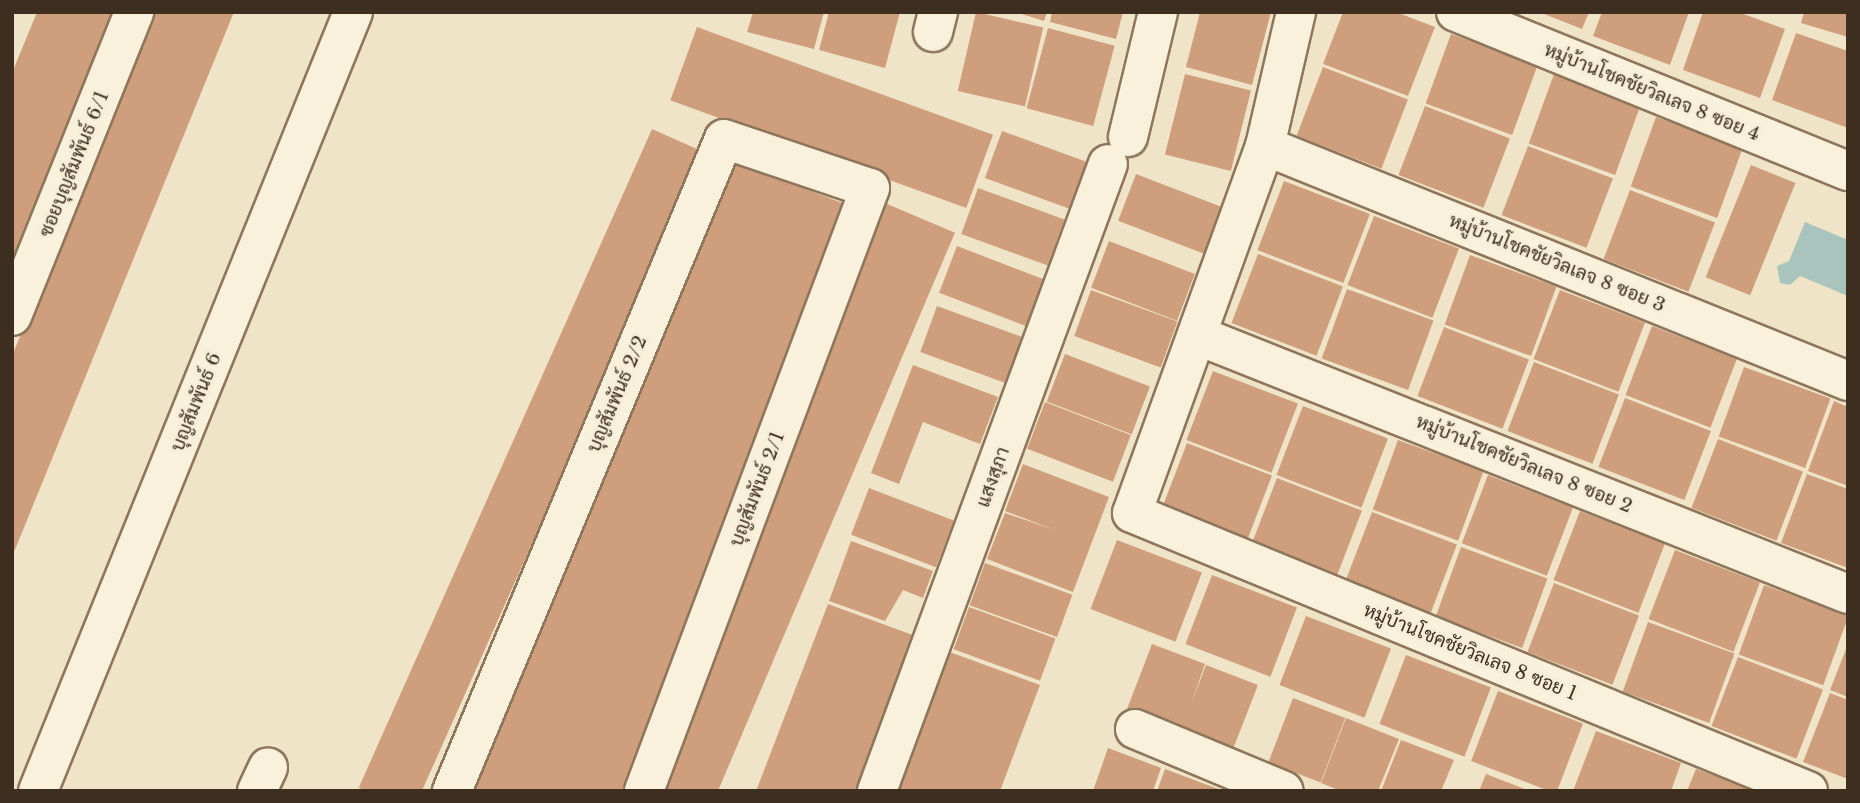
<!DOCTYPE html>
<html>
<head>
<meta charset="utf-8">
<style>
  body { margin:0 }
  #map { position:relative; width:1860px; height:803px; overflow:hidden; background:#f0e4c8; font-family:"Libre Baskerville",Sarabun,serif }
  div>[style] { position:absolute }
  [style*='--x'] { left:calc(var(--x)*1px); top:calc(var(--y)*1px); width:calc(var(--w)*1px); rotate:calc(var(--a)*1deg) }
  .water>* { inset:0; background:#a9c4bc }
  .building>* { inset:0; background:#cf9f7d; transform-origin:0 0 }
  .roads { filter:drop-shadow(2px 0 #8d765c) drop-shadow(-2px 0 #8d765c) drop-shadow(0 2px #8d765c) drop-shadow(0 -2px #8d765c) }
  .minor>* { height:38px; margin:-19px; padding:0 19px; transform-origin:19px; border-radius:19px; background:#faf1dc }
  span { translate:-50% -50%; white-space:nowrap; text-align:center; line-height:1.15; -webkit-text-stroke:6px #f7eed8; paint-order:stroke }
  .street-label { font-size:19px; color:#3d2e20 }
  .frame { position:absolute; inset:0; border:14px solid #3d2e20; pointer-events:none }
</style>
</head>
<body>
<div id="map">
  <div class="water">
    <div style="clip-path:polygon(1805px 222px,1848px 240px,1848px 296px,1800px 276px,1790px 285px,1780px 283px,1777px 266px,1789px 261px)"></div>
  </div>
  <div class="building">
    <div style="clip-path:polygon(37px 12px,119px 12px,12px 275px,12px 73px)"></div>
    <div style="clip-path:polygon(153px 12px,234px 12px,12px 557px,12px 356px)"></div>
    <div style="clip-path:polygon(753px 12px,824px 12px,814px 49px,747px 32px)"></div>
    <div style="clip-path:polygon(829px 12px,900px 12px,885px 68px,819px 50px)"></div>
    <div style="left:976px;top:12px;width:69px;height:81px;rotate:13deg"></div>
    <div style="clip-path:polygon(1015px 12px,1047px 12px,1044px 21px)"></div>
    <div style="clip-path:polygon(1052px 12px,1123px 12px,1116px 39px,1050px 22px)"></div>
    <div style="clip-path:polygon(1200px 12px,1271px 12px,1252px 85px,1186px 67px)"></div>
    <div style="clip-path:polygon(1343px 12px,1396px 12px,1435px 27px,1408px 96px,1323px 64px)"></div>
    <div style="clip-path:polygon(1539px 12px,1589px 12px,1582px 29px)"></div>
    <div style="clip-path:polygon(1602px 12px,1689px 12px,1670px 65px,1593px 36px)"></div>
    <div style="clip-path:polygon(1703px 12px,1738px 12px,1785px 29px,1760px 98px,1683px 70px)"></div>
    <div style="clip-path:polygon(1804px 12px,1848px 12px,1848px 37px,1801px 23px)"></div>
    <div style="left:697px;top:27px;width:315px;height:78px;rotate:20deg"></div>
    <div style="left:1048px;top:28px;width:69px;height:83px;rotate:15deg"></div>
    <div style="clip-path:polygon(1796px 33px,1848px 51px,1848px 128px,1772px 100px)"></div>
    <div style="left:1451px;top:34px;width:92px;height:74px;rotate:20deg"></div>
    <div style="left:1323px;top:67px;width:91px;height:74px;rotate:21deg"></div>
    <div style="left:1185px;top:74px;width:68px;height:83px;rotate:14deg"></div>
    <div style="left:1554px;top:74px;width:92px;height:74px;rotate:20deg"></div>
    <div style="left:1425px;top:106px;width:91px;height:74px;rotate:21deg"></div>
    <div style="left:1656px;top:117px;width:92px;height:74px;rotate:20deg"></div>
    <div style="left:652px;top:129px;width:59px;height:721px;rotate:24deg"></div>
    <div style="left:1002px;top:131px;width:92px;height:50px;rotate:20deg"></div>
    <div style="left:1528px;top:146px;width:91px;height:74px;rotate:21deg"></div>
    <div style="clip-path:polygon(725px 158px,850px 206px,631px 791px,462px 791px)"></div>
    <div style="left:1751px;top:165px;width:48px;height:121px;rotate:22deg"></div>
    <div style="left:1136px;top:174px;width:92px;height:50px;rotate:21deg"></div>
    <div style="left:1284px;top:181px;width:92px;height:74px;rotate:21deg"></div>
    <div style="left:978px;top:188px;width:92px;height:49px;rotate:20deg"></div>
    <div style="left:1630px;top:190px;width:91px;height:74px;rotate:21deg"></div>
    <div style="left:885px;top:203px;width:76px;height:629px;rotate:23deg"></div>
    <div style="left:1374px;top:216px;width:91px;height:74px;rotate:21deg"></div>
    <div style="left:1109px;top:241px;width:92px;height:50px;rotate:21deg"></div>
    <div style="left:957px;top:246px;width:93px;height:50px;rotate:21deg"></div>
    <div style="left:1258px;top:254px;width:91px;height:74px;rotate:21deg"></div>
    <div style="left:1470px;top:255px;width:92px;height:74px;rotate:20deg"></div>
    <div style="left:1347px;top:289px;width:92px;height:74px;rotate:20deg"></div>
    <div style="left:1091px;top:290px;width:92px;height:49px;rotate:20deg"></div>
    <div style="left:1560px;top:290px;width:91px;height:74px;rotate:21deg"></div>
    <div style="left:937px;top:306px;width:92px;height:49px;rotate:20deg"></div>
    <div style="left:1652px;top:326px;width:91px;height:74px;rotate:21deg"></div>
    <div style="left:1444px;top:327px;width:91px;height:74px;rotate:21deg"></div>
    <div style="left:1065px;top:354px;width:91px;height:51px;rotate:21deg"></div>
    <div style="left:1534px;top:362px;width:91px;height:74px;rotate:21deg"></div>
    <div style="clip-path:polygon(913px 365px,998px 397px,980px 444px,923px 422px,899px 484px,871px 473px)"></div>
    <div style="left:1744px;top:367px;width:92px;height:74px;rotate:20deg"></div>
    <div style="left:1213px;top:371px;width:91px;height:74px;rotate:21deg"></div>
    <div style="left:1625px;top:398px;width:92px;height:74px;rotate:21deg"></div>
    <div style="clip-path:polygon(1834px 401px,1848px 407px,1848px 486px,1808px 471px)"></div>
    <div style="left:1045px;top:402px;width:92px;height:50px;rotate:21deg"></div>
    <div style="left:1303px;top:406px;width:91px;height:74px;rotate:21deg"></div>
    <div style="left:1718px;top:439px;width:91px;height:74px;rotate:21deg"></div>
    <div style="left:1398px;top:440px;width:91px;height:74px;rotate:20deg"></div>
    <div style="left:1187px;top:443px;width:91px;height:74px;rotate:21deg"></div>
    <div style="clip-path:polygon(1023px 464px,1109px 497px,1073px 592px,987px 559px,1005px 513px,1055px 530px,1005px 511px)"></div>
    <div style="clip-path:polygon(1807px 474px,1848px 489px,1848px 568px,1781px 543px)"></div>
    <div style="left:1488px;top:475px;width:91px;height:73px;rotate:21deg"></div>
    <div style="left:1277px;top:478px;width:91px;height:74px;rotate:21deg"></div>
    <div style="left:869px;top:488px;width:91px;height:50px;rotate:21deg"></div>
    <div style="left:1580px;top:511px;width:91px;height:74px;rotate:21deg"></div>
    <div style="left:1372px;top:512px;width:91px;height:74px;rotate:21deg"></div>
    <div style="left:1117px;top:540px;width:91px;height:74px;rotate:21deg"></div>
    <div style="clip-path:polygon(851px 541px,933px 571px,923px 598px,903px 590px,885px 621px,829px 601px)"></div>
    <div style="left:1461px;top:547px;width:92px;height:74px;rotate:20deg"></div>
    <div style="left:1675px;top:550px;width:91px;height:74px;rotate:21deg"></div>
    <div style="left:985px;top:563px;width:93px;height:45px;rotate:20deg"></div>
    <div style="left:1212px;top:575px;width:91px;height:74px;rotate:21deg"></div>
    <div style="left:1554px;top:583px;width:91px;height:74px;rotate:21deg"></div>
    <div style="left:1764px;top:585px;width:90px;height:74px;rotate:20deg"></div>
    <div style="clip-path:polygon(828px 604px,921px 638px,863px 791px,756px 791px)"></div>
    <div style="left:969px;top:607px;width:92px;height:45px;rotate:20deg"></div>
    <div style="left:1306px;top:616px;width:91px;height:74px;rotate:21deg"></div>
    <div style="left:1648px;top:622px;width:92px;height:74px;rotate:20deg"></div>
    <div style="clip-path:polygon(1152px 644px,1205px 664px,1191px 704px,1206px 665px,1258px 685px,1233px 749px,1127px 709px)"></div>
    <div style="clip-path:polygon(1848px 644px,1848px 697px,1830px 690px)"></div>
    <div style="clip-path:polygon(947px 651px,1040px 685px,1000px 791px,893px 791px)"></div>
    <div style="left:1406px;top:655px;width:91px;height:74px;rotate:21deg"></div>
    <div style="left:1738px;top:657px;width:91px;height:74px;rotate:21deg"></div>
    <div style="left:1498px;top:691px;width:91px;height:75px;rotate:21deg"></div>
    <div style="clip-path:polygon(1830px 693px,1848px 700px,1848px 779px,1803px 762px)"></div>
    <div style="left:1293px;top:698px;width:56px;height:69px;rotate:21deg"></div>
    <div style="clip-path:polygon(1346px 718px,1399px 739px,1378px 791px,1341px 791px,1321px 783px)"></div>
    <div style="clip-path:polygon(1596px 731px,1681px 763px,1671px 791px,1573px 791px)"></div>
    <div style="clip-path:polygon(1401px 740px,1454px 760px,1441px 791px,1381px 791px)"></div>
    <div style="clip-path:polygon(1108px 748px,1161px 768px,1153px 791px,1093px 791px)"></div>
    <div style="clip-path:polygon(1165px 769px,1221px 790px,1221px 791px,1157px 791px)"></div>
    <div style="clip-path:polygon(1696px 769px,1754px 790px,1754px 791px,1687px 791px)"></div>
    <div style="clip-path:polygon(1486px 774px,1530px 791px,1479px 791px)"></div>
  </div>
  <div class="roads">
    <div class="minor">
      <div style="--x:1296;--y:12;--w:138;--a:103"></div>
      <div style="--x:1265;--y:146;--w:390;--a:109.9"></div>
      <div style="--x:1132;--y:513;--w:731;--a:22.35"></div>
      <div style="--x:1456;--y:12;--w:423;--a:22.1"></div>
      <div style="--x:933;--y:32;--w:21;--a:-76"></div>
      <div style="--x:1128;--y:137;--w:129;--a:-76.5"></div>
      <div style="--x:1265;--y:146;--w:629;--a:21.95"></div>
      <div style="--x:12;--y:316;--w:328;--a:-68.1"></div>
      <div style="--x:1199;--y:336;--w:698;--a:21.68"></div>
      <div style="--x:1135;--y:729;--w:161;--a:22.6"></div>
      <div style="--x:38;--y:791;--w:840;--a:-67.98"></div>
      <div style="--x:257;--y:791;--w:26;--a:-65"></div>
      <div style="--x:452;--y:791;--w:706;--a:-67.36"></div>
      <div style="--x:724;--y:139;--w:154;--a:18.6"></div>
      <div style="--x:870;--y:188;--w:644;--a:110.55"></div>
      <div style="--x:877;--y:791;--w:668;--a:-69.78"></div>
    </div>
  </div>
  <div class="street-label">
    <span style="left:1652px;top:92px;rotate:22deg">หมู่บ้านโชคชัยวิลเลจ 8 ซอย 4</span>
    <span style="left:74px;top:164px;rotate:-68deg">ซอยบุญสัมพันธ์ 6/1</span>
    <span style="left:1557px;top:263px;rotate:22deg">หมู่บ้านโชคชัยวิลเลจ 8 ซอย 3</span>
    <span style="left:617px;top:394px;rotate:-67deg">บุญสัมพันธ์ 2/2</span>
    <span style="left:196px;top:402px;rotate:-68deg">บุญสัมพันธ์ 6</span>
    <span style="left:1524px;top:464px;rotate:22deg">หมู่บ้านโชคชัยวิลเลจ 8 ซอย 2</span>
    <span style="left:993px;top:477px;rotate:-70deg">แสงสุภา</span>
    <span style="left:757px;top:489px;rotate:-69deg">บุญสัมพันธ์ 2/1</span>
    <span style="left:1470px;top:652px;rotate:22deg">หมู่บ้านโชคชัยวิลเลจ 8 ซอย 1</span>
  </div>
  <div class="frame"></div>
</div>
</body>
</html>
